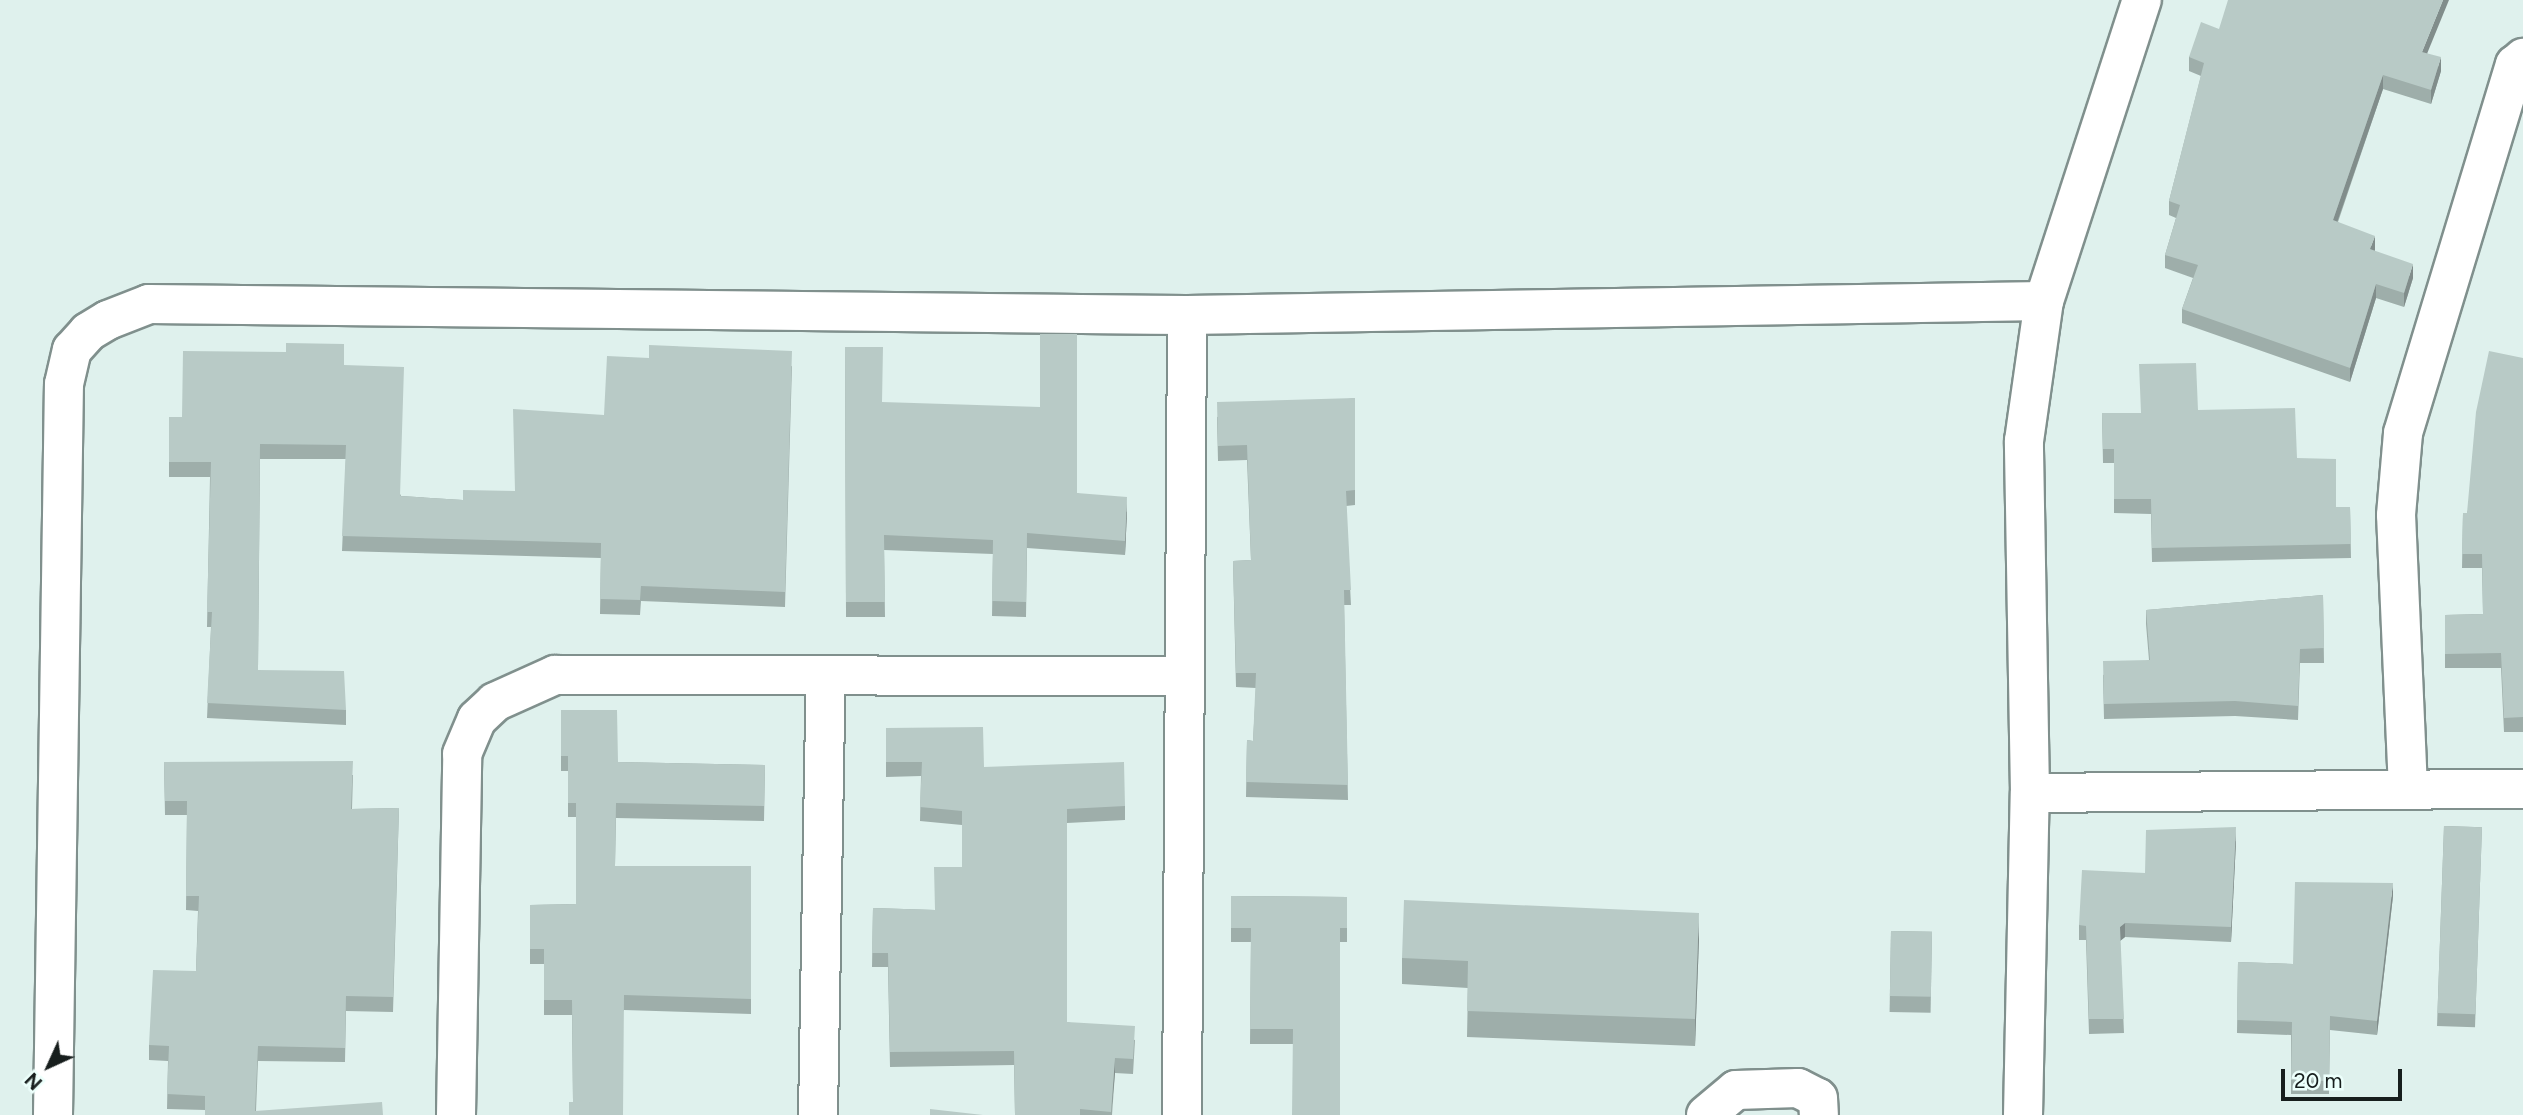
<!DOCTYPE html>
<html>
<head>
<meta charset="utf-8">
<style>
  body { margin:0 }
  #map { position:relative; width:2523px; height:1115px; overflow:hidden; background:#dff1ed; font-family:Figtree,sans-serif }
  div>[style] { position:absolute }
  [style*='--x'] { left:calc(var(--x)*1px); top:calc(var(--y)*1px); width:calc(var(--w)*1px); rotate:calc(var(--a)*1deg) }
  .roads { filter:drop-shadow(2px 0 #80908d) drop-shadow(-2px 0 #80908d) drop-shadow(0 2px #80908d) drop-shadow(0 -2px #80908d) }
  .minor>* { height:38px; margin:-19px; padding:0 19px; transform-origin:19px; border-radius:19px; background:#fff }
  .wall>* { inset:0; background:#9eaeaa; transform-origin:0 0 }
  .shaded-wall>* { inset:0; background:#818d8b }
  .building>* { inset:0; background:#b8cac6; transform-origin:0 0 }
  span { translate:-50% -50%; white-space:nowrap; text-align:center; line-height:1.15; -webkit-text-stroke:6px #ecfffb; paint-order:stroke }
  .north { position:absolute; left:14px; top:1031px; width:70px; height:70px; -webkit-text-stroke:5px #ecfffb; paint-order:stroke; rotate:225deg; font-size:19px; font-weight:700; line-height:28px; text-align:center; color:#171e1d }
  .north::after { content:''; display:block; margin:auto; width:24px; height:32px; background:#171e1d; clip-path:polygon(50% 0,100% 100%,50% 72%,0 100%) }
  .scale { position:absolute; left:2281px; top:1069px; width:121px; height:32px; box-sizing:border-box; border:4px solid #171e1d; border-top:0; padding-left:9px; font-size:21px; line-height:24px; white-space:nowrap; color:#171e1d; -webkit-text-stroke:5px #ecfffb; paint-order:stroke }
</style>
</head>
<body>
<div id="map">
  <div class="roads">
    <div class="minor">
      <div style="--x:2408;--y:789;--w:274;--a:-92.5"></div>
      <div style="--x:2396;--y:515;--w:82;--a:-85.1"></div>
      <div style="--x:2403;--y:433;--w:385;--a:-73.1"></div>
      <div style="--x:2515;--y:65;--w:11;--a:-41"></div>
      <div style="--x:2030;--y:793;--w:493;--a:-0.5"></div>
      <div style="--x:53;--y:1115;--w:731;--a:-89.14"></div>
      <div style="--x:64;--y:384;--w:35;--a:-77"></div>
      <div style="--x:72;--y:350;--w:24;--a:-48"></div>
      <div style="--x:88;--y:332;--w:23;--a:-31"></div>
      <div style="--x:108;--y:320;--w:44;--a:-21.3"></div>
      <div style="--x:149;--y:304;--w:1038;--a:0.61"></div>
      <div style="--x:1187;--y:315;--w:857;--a:-0.94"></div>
      <div style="--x:456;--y:1115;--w:361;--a:-89"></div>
      <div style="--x:462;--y:754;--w:38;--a:-67"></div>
      <div style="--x:477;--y:719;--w:25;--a:-43"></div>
      <div style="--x:495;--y:702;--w:66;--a:-24.2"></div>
      <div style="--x:555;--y:675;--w:630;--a:0.09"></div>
      <div style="--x:818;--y:1115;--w:438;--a:-89"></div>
      <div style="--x:1182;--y:1115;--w:800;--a:-89.64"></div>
      <div style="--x:1706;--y:1115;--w:39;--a:-40"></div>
      <div style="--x:1736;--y:1090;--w:62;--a:-1.8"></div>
      <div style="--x:1798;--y:1088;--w:22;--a:27"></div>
      <div style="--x:1818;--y:1098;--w:17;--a:87"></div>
      <div style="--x:2023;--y:1115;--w:322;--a:-88.8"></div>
      <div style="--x:2030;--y:793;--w:352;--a:-91"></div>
      <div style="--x:2024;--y:441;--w:141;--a:-81.9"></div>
      <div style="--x:2044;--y:301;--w:317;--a:-72"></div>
    </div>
  </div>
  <div class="wall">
    <div style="clip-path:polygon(2219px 29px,2427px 53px,2441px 71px,2431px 104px,2383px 89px,2338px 222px,2375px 250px,2374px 251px,2413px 278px,2404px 307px,2376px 298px,2350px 382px,2182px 323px,2182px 309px,2193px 278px,2165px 268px,2165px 255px,2176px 218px,2169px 215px,2169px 201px,2201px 76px,2189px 71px,2189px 57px)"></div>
    <div style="clip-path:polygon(845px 347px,882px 402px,1077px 493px,1127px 512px,1125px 555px,1027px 548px,1026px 617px,992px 616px,993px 554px,884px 550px,885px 617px,846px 617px)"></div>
    <div style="clip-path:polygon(286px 352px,344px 365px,401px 496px,463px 500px,515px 491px,604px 415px,792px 366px,785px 607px,641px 601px,640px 615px,600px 614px,601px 558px,342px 551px,346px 459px,260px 459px,258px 670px,346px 710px,346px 725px,207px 718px,211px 627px,207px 627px,210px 477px,169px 477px,169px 417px,182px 417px)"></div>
    <div style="clip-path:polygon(2523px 358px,2523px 732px,2504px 732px,2501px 668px,2445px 668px,2445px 615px,2483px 614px,2482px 568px,2462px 568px,2463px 513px,2467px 513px)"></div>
    <div style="clip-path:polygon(1355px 398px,1355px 505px,1346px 506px,1351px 605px,1344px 605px,1348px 800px,1246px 797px,1247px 740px,1253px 741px,1256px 688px,1236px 687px,1233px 561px,1251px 560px,1247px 460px,1218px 461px,1217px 417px)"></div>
    <div style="clip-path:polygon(2198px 410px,2297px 458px,2336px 507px,2350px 507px,2351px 558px,2152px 562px,2151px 514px,2114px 513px,2114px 463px,2103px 463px,2102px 413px,2141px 413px)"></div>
    <div style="clip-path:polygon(2323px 595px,2324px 663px,2300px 663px,2298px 720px,2235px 716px,2104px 719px,2103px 675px,2149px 660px,2146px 624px,2146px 610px)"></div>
    <div style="clip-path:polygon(561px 710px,618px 762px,765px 765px,764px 821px,616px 818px,615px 866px,751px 866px,751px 1014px,624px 1010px,573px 1102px,572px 1015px,544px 1015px,544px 964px,530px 964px,530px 905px,576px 904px,576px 817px,568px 817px,568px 771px,561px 771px)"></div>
    <div style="clip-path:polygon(886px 728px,984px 767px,1125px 806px,1125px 820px,1067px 823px,1067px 1022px,1135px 1040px,1133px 1074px,1115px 1073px,1112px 1115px,1015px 1115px,1014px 1065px,890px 1067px,888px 967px,872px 967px,873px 908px,935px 910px,962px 867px,962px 825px,920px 821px,921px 776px,886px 777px)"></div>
    <div style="clip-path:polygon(164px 762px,353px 775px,352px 809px,399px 808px,393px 1012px,346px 1011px,345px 1062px,258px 1061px,256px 1111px,383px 1115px,205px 1110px,167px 1109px,168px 1061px,149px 1060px,149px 1045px,196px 971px,198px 911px,186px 910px,187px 815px,165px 815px)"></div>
    <div style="left:2444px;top:826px;width:38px;height:200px;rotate:2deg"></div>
    <div style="clip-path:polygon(2236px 841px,2231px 942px,2125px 937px,2120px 941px,2124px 1033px,2089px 1034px,2086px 940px,2079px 940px,2079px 925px,2145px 873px)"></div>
    <div style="clip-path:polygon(1231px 896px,1347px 897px,1347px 942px,1340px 942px,1293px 1044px,1250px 1044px,1251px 942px,1231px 942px)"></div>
    <div style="clip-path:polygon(2393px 896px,2377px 1035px,2330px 1030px,2329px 1094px,2291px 1094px,2291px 1035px,2237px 1033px,2238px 962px,2293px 964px)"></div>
    <div style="left:1891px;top:931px;width:41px;height:81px;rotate:1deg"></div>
    <div style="clip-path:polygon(1699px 939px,1695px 1046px,1467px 1037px,1468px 988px,1402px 984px,1402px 958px)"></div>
  </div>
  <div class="shaded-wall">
    <div style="clip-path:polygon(2443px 0,2449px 0,2422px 66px,2422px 52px)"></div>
    <div style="clip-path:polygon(2441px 57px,2441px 71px,2431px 104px,2431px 90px)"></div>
    <div style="clip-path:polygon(2383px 75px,2383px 89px,2333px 234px,2333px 220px)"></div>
    <div style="clip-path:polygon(2375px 236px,2375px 250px,2370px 263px,2370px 249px)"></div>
    <div style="clip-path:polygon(2413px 264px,2413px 278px,2404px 307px,2404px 293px)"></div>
    <div style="clip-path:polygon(2376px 284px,2376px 298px,2350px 382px,2350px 368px)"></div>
    <div style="clip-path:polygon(1127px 497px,1127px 512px,1125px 555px,1125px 541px)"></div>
    <div style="clip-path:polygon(2236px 827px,2236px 841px,2231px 942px,2231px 927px)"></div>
    <div style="clip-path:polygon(2393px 883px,2393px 896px,2377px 1035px,2377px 1021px)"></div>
    <div style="clip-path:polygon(1699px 913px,1699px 939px,1695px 1046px,1695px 1019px)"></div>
    <div style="clip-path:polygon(2125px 923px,2125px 937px,2120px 941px,2120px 927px)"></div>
    <div style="clip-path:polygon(1115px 1058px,1115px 1073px,1111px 1115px)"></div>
  </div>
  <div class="building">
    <div style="clip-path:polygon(2228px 0,2443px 0,2422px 52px,2441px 57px,2431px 90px,2383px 75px,2333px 220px,2375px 236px,2370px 249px,2413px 264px,2404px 293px,2376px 284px,2350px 368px,2182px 309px,2198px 265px,2165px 255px,2180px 205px,2169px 201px,2204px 63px,2189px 57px,2201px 22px,2219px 29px)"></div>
    <div style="clip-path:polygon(1040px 334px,1077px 334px,1077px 493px,1127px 497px,1125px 541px,1027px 533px,1026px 602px,992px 601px,993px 540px,884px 535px,885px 602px,846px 602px,845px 347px,883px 347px,882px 402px,1040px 407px)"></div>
    <div style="clip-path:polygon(286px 343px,344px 344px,344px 365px,404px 367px,400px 496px,463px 500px,463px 490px,515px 491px,513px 409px,604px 415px,607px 356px,649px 358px,649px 345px,792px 351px,785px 592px,641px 586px,640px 600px,600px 599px,601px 543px,342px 536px,346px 445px,260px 444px,258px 670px,344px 671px,346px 710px,207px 703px,212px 612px,207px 612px,211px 462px,169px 462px,169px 417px,182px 417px,183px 351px,286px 352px)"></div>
    <div style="clip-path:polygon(2489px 351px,2523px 358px,2523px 717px,2504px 718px,2501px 653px,2445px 654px,2445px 615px,2483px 614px,2482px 554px,2462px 554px,2463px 513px,2467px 513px,2476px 412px)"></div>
    <div style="clip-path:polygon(2196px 363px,2198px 410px,2295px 408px,2297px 458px,2336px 459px,2336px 507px,2350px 507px,2351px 544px,2152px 548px,2151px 499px,2114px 499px,2114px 449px,2103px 449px,2102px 413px,2141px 413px,2139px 364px)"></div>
    <div style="clip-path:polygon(1355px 398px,1355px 490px,1346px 491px,1351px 590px,1344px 590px,1348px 785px,1246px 782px,1247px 740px,1253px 741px,1256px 673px,1236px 673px,1233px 561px,1251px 560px,1247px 445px,1218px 446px,1217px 402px)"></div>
    <div style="clip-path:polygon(2323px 595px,2324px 648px,2300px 649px,2298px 706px,2235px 701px,2104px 704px,2103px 661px,2150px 660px,2146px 610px)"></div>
    <div style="clip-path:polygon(561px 710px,617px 710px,618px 762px,765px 765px,764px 806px,616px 803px,615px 866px,751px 866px,751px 999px,624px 995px,623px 1115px,569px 1115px,569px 1102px,573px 1102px,572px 1000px,544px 1000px,544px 949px,530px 949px,530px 905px,576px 904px,576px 803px,568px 803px,568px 756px,561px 756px)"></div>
    <div style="clip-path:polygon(983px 727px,984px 767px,1124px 762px,1125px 806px,1067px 809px,1067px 1022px,1135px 1026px,1133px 1059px,1115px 1058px,1111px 1112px,1080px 1109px,1080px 1115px,1015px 1115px,1014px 1051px,890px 1052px,888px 953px,872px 953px,873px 908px,935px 910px,934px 867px,962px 867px,962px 811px,920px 807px,922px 762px,886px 762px,886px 728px)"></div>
    <div style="clip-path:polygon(353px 761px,351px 809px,399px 808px,393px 997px,346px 996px,345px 1048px,258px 1046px,255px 1111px,382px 1102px,383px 1115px,205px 1115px,205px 1096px,167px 1094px,169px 1046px,149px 1045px,153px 970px,196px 971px,199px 896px,186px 896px,187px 801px,165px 801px,164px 762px)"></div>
    <div style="left:2444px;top:826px;width:38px;height:187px;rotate:2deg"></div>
    <div style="clip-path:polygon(2236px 827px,2231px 927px,2125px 923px,2120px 927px,2124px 1019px,2089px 1019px,2086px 926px,2079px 925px,2082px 870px,2145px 873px,2146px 830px)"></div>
    <div style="clip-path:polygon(2295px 882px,2393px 883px,2377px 1021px,2330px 1016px,2329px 1081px,2291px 1080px,2292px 1022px,2237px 1020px,2238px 962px,2293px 964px)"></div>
    <div style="clip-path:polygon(1231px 896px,1347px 897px,1347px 928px,1340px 928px,1340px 1115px,1292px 1115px,1293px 1029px,1250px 1029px,1251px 928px,1231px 928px)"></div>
    <div style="clip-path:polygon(1404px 900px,1699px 913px,1695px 1019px,1467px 1011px,1468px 961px,1402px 958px)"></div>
    <div style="left:1891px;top:931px;width:41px;height:65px;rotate:1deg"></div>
    <div style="clip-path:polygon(930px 1109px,983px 1115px,930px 1115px)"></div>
  </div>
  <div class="north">N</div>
  <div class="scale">20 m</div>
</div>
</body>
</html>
